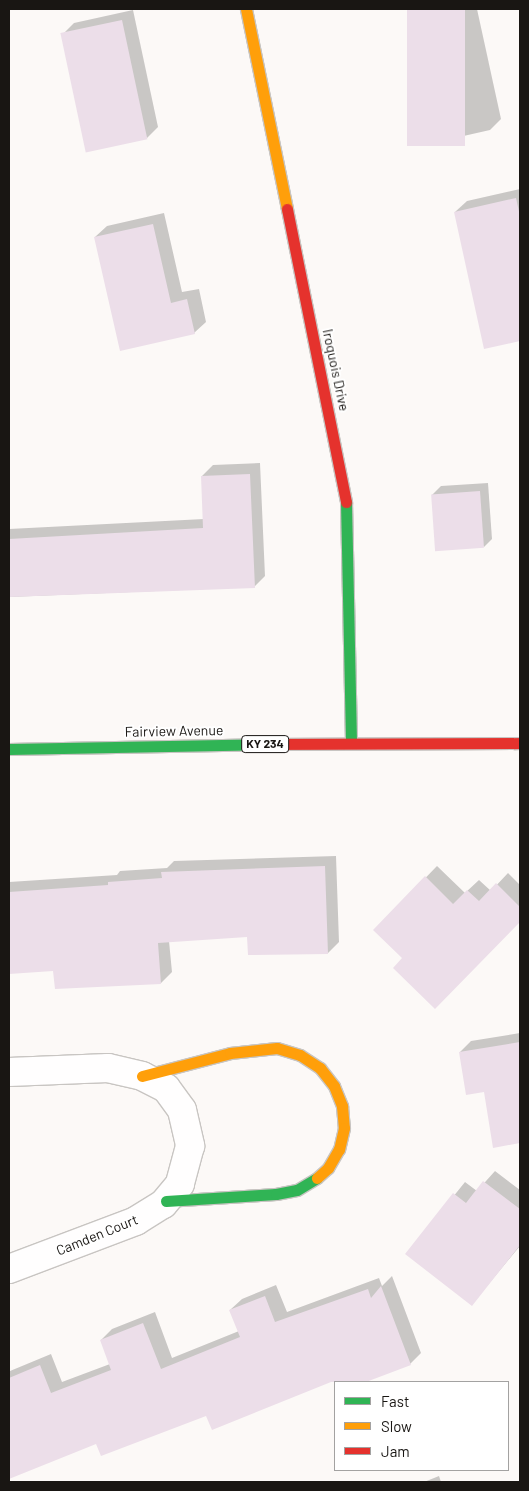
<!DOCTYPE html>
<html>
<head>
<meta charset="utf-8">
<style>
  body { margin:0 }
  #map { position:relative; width:529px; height:1491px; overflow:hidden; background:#fcf9f7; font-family:Barlow,sans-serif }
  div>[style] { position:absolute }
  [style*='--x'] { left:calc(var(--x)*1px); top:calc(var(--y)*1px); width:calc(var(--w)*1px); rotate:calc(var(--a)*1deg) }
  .shadow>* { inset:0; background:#0003 }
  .building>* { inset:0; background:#ecdee9; transform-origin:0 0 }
  .roads { filter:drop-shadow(1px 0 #c8c5c2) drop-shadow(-1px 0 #c8c5c2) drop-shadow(0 1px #c8c5c2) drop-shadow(0 -1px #c8c5c2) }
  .street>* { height:28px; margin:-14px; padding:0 14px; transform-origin:14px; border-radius:14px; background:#fffefe }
  .fast>* { height:11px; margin:-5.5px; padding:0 5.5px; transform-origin:5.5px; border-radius:5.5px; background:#30b455 }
  .slow>* { height:11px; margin:-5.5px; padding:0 5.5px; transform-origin:5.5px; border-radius:5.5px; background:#ff9f0a }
  .jam>* { height:11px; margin:-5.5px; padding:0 5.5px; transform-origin:5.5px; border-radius:5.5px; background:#e5322d }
  span { translate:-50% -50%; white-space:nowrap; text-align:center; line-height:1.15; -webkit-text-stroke:4px #fff; paint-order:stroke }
  .shield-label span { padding:1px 4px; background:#fff; border:1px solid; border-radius:4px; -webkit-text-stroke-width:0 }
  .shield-label { font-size:12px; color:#191613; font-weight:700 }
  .street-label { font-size:14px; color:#191613 }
  .frame { position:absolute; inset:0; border:10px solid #191613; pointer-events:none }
  .legend { position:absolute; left:334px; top:1381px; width:175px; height:90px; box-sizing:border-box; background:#fff; border:1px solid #a3a2a1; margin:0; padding:6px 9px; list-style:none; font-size:15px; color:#191613 }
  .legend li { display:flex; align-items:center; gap:10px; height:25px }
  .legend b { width:25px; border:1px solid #a3a2a1 }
</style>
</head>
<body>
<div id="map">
  <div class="shadow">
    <div style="clip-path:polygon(408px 9px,477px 9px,501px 119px,490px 130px,437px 142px)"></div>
    <div style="clip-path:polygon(133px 10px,158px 127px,147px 138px,63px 34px,74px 23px)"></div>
    <div style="clip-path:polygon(520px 189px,520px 339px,485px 347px,455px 212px,467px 201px)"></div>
    <div style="clip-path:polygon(164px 213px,182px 292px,199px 289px,206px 322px,194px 333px,95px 237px,107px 226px)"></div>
    <div style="clip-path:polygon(260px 463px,265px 576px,254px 587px,9px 597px,9px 529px,204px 519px,202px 476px,213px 465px)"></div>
    <div style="clip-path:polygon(488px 483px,492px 539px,484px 547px,432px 495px,441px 486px)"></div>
    <div style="clip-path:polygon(336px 856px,339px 942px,328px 953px,248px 935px,169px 941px,172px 972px,161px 983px,55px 970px,9px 973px,9px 882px,117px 875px,120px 871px,167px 868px,174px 861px)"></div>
    <div style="clip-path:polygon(437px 866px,465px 893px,479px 880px,491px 891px,508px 873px,520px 885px,520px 921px,435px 1007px,404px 958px,375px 930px)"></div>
    <div style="clip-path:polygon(520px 1033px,520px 1142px,494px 1146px,485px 1090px,460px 1052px,471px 1041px)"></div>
    <div style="clip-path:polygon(495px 1171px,520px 1190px,520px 1246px,472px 1304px,407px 1254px,465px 1182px,477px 1191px)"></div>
    <div style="clip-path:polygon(392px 1276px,421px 1353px,410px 1364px,363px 1382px,355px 1382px,351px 1373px,97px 1442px,9px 1477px,10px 1371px,51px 1354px,62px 1382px,110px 1364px,101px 1340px,112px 1329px,155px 1312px,172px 1358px,239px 1331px,230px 1310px,242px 1299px,276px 1285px,287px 1312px,379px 1278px,382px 1286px)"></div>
    <div style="clip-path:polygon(439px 1476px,441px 1482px,424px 1482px)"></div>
  </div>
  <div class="building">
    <div style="left:407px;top:9px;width:58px;height:137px"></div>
    <div style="left:122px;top:20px;width:122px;height:63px;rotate:78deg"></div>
    <div style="clip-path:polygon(516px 198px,520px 216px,520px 341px,484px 349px,454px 212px)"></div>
    <div style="clip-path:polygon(153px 224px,171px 303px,187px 299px,195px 334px,120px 351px,94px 237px)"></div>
    <div style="clip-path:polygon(250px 474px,255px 588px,9px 597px,9px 539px,203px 528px,201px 476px)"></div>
    <div style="left:480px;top:491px;width:57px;height:49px;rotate:86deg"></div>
    <div style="clip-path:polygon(325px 866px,328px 954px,248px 955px,247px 937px,158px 943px,161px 984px,55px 989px,53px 971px,9px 974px,9px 892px,108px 885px,108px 882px,162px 878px,161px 872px)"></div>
    <div style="clip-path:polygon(425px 876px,453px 904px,467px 890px,479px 901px,496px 883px,520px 907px,520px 922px,435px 1009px,393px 968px,402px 958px,373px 930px)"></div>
    <div style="clip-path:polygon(520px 1042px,520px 1143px,493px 1148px,484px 1092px,466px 1095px,459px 1052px)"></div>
    <div style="clip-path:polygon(483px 1181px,520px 1209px,520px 1245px,472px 1306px,405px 1254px,453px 1193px,466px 1203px)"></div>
    <div style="clip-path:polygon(381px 1286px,411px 1365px,366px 1382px,331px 1382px,212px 1430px,206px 1416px,101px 1456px,96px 1444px,9px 1479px,9px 1378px,40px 1365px,51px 1393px,111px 1370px,100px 1340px,143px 1323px,161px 1369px,240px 1337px,229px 1310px,265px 1296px,275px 1322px,368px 1289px,371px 1298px)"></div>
  </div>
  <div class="roads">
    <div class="street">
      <div style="--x:9;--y:1072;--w:99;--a:-2.3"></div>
      <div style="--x:108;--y:1068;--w:35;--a:13"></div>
      <div style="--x:142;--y:1076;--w:27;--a:27"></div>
      <div style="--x:166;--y:1088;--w:27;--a:54"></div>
      <div style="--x:182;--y:1110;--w:37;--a:77"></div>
      <div style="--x:190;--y:1146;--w:39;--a:105"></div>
      <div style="--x:180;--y:1184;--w:26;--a:130"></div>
      <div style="--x:163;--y:1204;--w:32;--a:148"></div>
      <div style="--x:136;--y:1221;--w:136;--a:159.3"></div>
    </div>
    <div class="fast">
      <div style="--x:346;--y:502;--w:241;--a:88.8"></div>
      <div style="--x:9;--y:749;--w:253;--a:-1.1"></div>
      <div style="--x:166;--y:1201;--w:110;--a:-3.6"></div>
      <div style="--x:276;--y:1194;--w:21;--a:-11"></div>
      <div style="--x:297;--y:1190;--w:23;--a:-31"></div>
    </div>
    <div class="slow">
      <div style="--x:246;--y:9;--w:204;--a:78.4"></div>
      <div style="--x:142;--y:1076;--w:91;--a:-14.6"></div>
      <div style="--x:230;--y:1053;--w:47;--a:-6.1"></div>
      <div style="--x:277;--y:1048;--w:24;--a:17"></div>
      <div style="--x:300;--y:1055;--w:24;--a:33"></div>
      <div style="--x:320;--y:1068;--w:23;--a:52"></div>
      <div style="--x:334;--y:1086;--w:22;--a:68"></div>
      <div style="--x:342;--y:1106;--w:22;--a:85"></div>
      <div style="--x:344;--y:1128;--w:22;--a:103"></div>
      <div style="--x:339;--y:1149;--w:22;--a:120"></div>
      <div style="--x:328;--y:1168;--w:15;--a:138"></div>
    </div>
    <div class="jam">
      <div style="--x:287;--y:209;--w:299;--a:78.6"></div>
      <div style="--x:262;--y:744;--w:258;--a:-0.2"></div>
    </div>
  </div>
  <div class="shield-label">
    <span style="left:265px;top:744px">KY 234</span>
  </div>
  <div class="street-label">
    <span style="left:336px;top:370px;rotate:78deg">Iroquois Drive</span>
    <span style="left:174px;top:731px;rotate:-1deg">Fairview Avenue</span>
    <span style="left:97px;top:1235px;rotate:-22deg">Camden Court</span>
  </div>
  <div class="frame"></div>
  <ul class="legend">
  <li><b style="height:6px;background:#30b455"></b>Fast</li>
  <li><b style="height:6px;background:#ff9f0a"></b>Slow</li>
  <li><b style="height:6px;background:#e5322d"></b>Jam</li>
  </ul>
</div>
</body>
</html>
